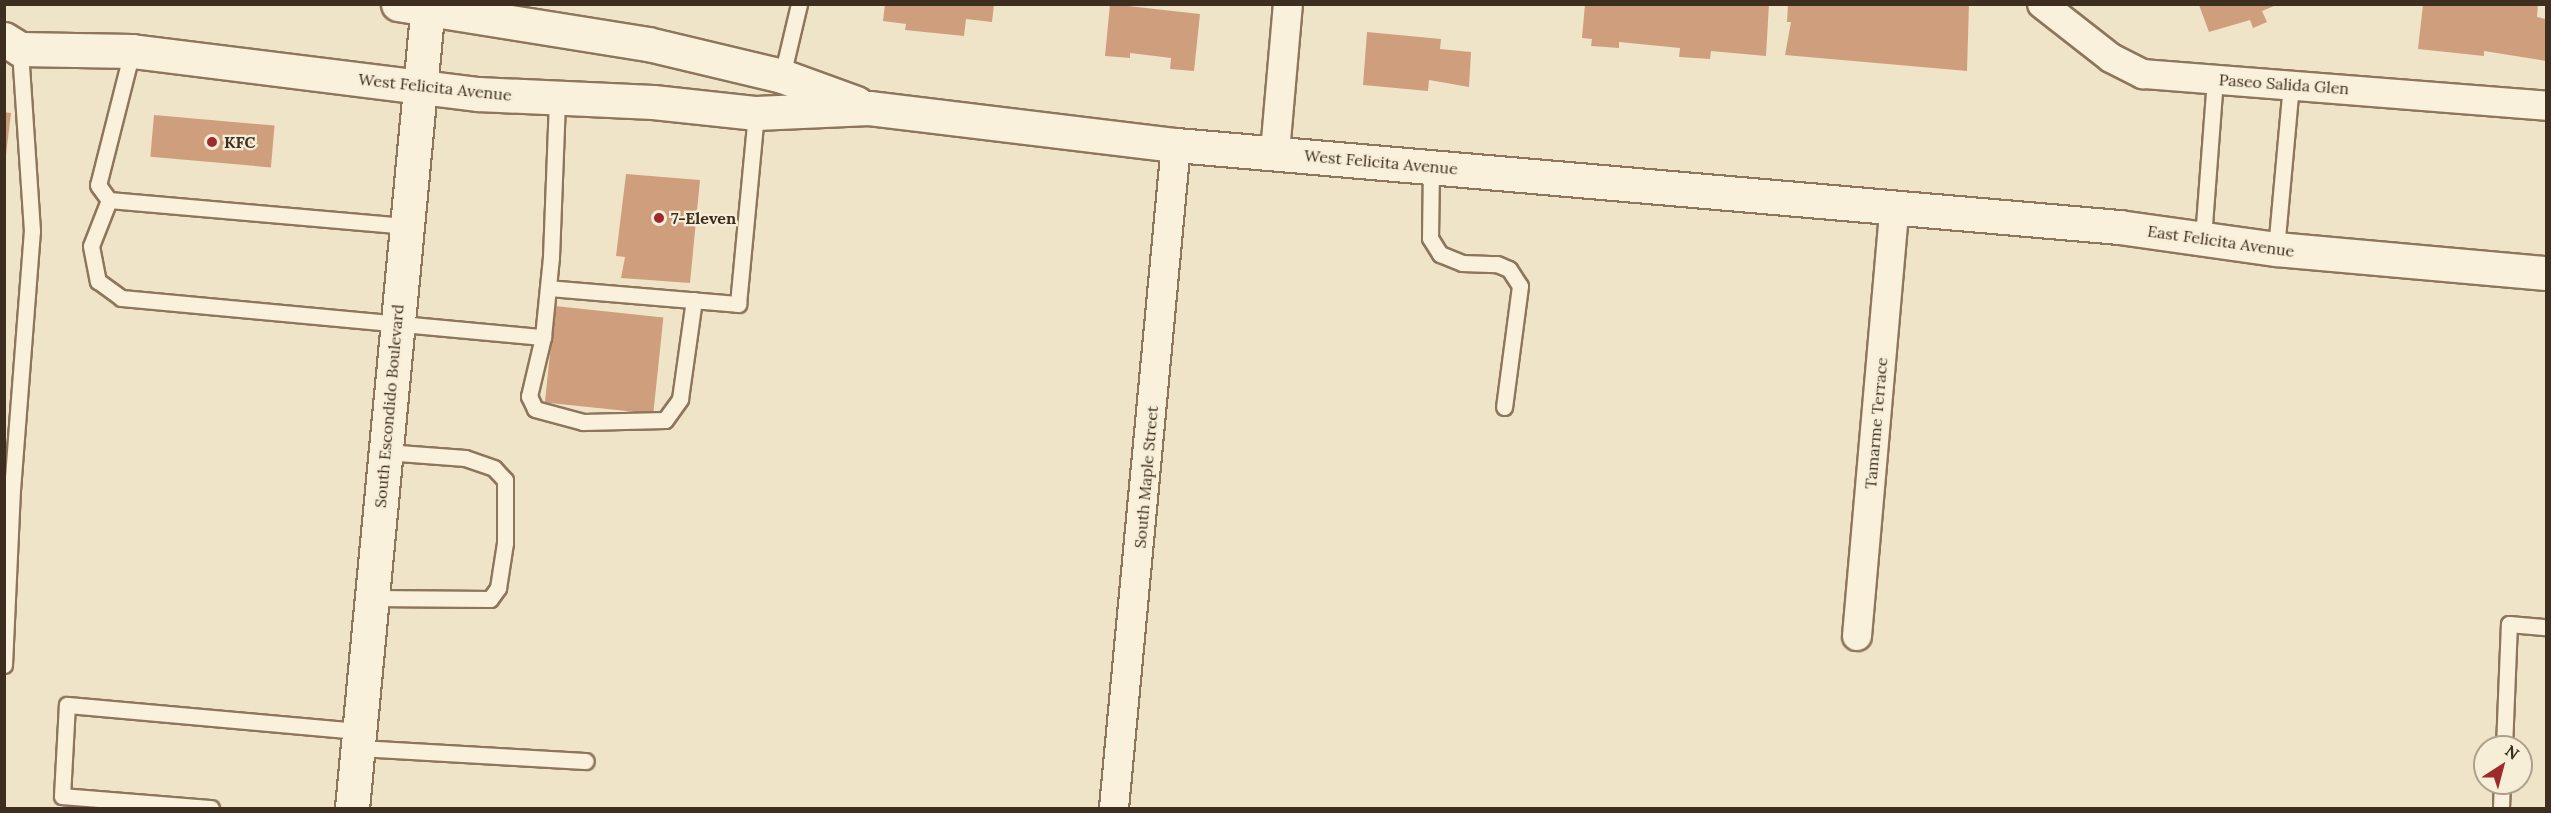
<!DOCTYPE html>
<html>
<head>
<meta charset="utf-8">
<style>
  body { margin:0 }
  #map { position:relative; width:2551px; height:813px; overflow:hidden; background:#f0e4c8; font-family:Lora,serif }
  div>[style] { position:absolute }
  [style*='--x'] { left:calc(var(--x)*1px); top:calc(var(--y)*1px); width:calc(var(--w)*1px); rotate:calc(var(--a)*1deg) }
  .building>* { inset:0; background:#cf9f7d; transform-origin:0 0 }
  .roads { filter:drop-shadow(2px 0 #8d765c) drop-shadow(-2px 0 #8d765c) drop-shadow(0 2px #8d765c) drop-shadow(0 -2px #8d765c) }
  .service>* { height:15px; margin:-7.5px; padding:0 7.5px; transform-origin:7.5px; border-radius:7.5px; background:#faf1dc }
  .minor>* { height:28px; margin:-14px; padding:0 14px; transform-origin:14px; border-radius:14px; background:#faf1dc }
  .secondary>* { height:33px; margin:-16.5px; padding:0 16.5px; transform-origin:16.5px; border-radius:16.5px; background:#faf1dc }
  .dots>* { width:16px; height:16px; translate:-50% -50%; box-sizing:border-box; border:3px solid #f7eed8; border-radius:50% }
  span { translate:-50% -50%; white-space:nowrap; text-align:center; line-height:1.15; -webkit-text-stroke:4.5px #f7eed8; paint-order:stroke }
  .street-label { font-size:16px; color:#3d2e20 }
  .poi-label { font-size:16px; color:#3d2e20; font-weight:700 }
  .left { translate:0 -50%; text-align:left }
  .frame { position:absolute; inset:0; border:6px solid #3d2e20; pointer-events:none }
  .north { position:absolute; left:2473px; top:735px; width:60px; height:60px; box-sizing:border-box; background:#f7eed8; border:2px solid #ada18e; border-radius:50%; rotate:36deg; font-size:16px; font-weight:700; line-height:24px; text-align:center; color:#3d2e20 }
  .north::after { content:''; display:block; margin:auto; width:21px; height:27px; background:#9e2a2b; clip-path:polygon(50% 0,100% 100%,50% 72%,0 100%) }
</style>
</head>
<body>
<div id="map">
  <div class="building">
    <div style="clip-path:polygon(885px 4px,994px 4px,992px 22px,966px 19px,964px 36px,905px 30px,906px 24px,883px 21px)"></div>
    <div style="clip-path:polygon(1110px 4px,1200px 14px,1194px 71px,1170px 69px,1171px 58px,1130px 53px,1130px 58px,1105px 56px)"></div>
    <div style="clip-path:polygon(1585px 4px,1769px 4px,1766px 56px,1711px 51px,1710px 59px,1679px 57px,1680px 48px,1619px 42px,1619px 48px,1591px 46px,1592px 39px,1582px 38px)"></div>
    <div style="clip-path:polygon(1788px 4px,1969px 4px,1967px 71px,1785px 55px,1791px 22px,1787px 22px)"></div>
    <div style="clip-path:polygon(2423px 4px,2538px 4px,2537px 17px,2546px 19px,2546px 61px,2484px 51px,2484px 56px,2418px 49px)"></div>
    <div style="clip-path:polygon(2199px 5px,2273px 5px,2274px 6px,2262px 11px,2267px 22px,2253px 28px,2250px 20px,2209px 32px)"></div>
    <div style="clip-path:polygon(1367px 32px,1441px 39px,1440px 49px,1471px 52px,1469px 87px,1429px 80px,1428px 91px,1363px 85px)"></div>
    <div style="clip-path:polygon(4px 112px,11px 113px,6px 155px,4px 155px)"></div>
    <div style="left:154px;top:115px;width:121px;height:42px;rotate:5deg"></div>
    <div style="clip-path:polygon(626px 174px,700px 180px,690px 283px,621px 278px,625px 257px,616px 256px)"></div>
    <div style="left:555px;top:306px;width:109px;height:97px;rotate:6deg"></div>
  </div>
  <div class="roads">
    <div class="service">
      <div style="--x:132;--y:51;--w:138;--a:104.2"></div>
      <div style="--x:98;--y:185;--w:19;--a:54"></div>
      <div style="--x:109;--y:200;--w:297;--a:5"></div>
      <div style="--x:782;--y:76;--w:74;--a:-76.7"></div>
      <div style="--x:1431;--y:167;--w:71;--a:90.8"></div>
      <div style="--x:1430;--y:238;--w:19;--a:58"></div>
      <div style="--x:1440;--y:254;--w:24;--a:22"></div>
      <div style="--x:1462;--y:263;--w:35;--a:2"></div>
      <div style="--x:1497;--y:264;--w:13;--a:23"></div>
      <div style="--x:1509;--y:269;--w:20;--a:57"></div>
      <div style="--x:1520;--y:286;--w:122;--a:97.5"></div>
      <div style="--x:109;--y:200;--w:49;--a:111.4"></div>
      <div style="--x:91;--y:246;--w:36;--a:79"></div>
      <div style="--x:98;--y:281;--w:29;--a:36"></div>
      <div style="--x:121;--y:298;--w:424;--a:5.3"></div>
      <div style="--x:543;--y:337;--w:80;--a:-84.3"></div>
      <div style="--x:551;--y:257;--w:159;--a:-87.8"></div>
      <div style="--x:2203;--y:238;--w:159;--a:-85.7"></div>
      <div style="--x:2276;--y:249;--w:166;--a:-84.8"></div>
      <div style="--x:548;--y:288;--w:191;--a:4.8"></div>
      <div style="--x:738;--y:304;--w:192;--a:-84.6"></div>
      <div style="--x:543;--y:337;--w:61;--a:103.3"></div>
      <div style="--x:529;--y:396;--w:14;--a:65"></div>
      <div style="--x:535;--y:409;--w:50;--a:15.2"></div>
      <div style="--x:583;--y:422;--w:82;--a:-1.4"></div>
      <div style="--x:665;--y:420;--w:26;--a:-54"></div>
      <div style="--x:680;--y:399;--w:100;--a:-82"></div>
      <div style="--x:372;--y:598;--w:118;--a:0.5"></div>
      <div style="--x:490;--y:599;--w:14;--a:-54"></div>
      <div style="--x:498;--y:588;--w:46;--a:-81.2"></div>
      <div style="--x:505;--y:543;--w:63;--a:-90"></div>
      <div style="--x:505;--y:480;--w:16;--a:-133"></div>
      <div style="--x:494;--y:468;--w:31;--a:-161"></div>
      <div style="--x:465;--y:458;--w:80;--a:-175.7"></div>
      <div style="--x:4;--y:665;--w:175;--a:-87.4"></div>
      <div style="--x:12;--y:490;--w:260;--a:-85.6"></div>
      <div style="--x:32;--y:231;--w:182;--a:-93.8"></div>
      <div style="--x:2504;--y:747;--w:123;--a:-87.7"></div>
      <div style="--x:2509;--y:624;--w:37;--a:5"></div>
      <div style="--x:358;--y:748;--w:228;--a:3.3"></div>
      <div style="--x:211;--y:808;--w:149;--a:-175.4"></div>
      <div style="--x:62;--y:796;--w:91;--a:-86.9"></div>
      <div style="--x:67;--y:705;--w:293;--a:5.1"></div>
      <div style="--x:2501;--y:808;--w:25;--a:-88"></div>
    </div>
    <div class="minor">
      <div style="--x:2042;--y:4;--w:88;--a:38"></div>
      <div style="--x:2111;--y:58;--w:36;--a:27"></div>
      <div style="--x:2143;--y:74;--w:404;--a:4.5"></div>
      <div style="--x:1275;--y:152;--w:149;--a:-85"></div>
      <div style="--x:1857;--y:636;--w:428;--a:-85"></div>
      <div style="--x:1114;--y:808;--w:666;--a:-84.66"></div>
    </div>
    <div class="secondary">
      <div style="--x:398;--y:4;--w:253;--a:9.1"></div>
      <div style="--x:648;--y:44;--w:138;--a:13.4"></div>
      <div style="--x:782;--y:76;--w:79;--a:20"></div>
      <div style="--x:4;--y:39;--w:19;--a:32"></div>
      <div style="--x:20;--y:49;--w:112;--a:1"></div>
      <div style="--x:132;--y:51;--w:349;--a:7.1"></div>
      <div style="--x:478;--y:94;--w:175;--a:2.6"></div>
      <div style="--x:653;--y:102;--w:104;--a:6.1"></div>
      <div style="--x:756;--y:113;--w:113;--a:-2.5"></div>
      <div style="--x:869;--y:108;--w:309;--a:6.9"></div>
      <div style="--x:1176;--y:145;--w:947;--a:4.97"></div>
      <div style="--x:2119;--y:227;--w:159;--a:8"></div>
      <div style="--x:2276;--y:249;--w:271;--a:5.1"></div>
      <div style="--x:352;--y:808;--w:808;--a:-84.6"></div>
    </div>
  </div>
  <div class="dots">
    <div style="left:212px;top:142px;background:#9e2a2b"></div>
    <div style="left:659px;top:218px;background:#9e2a2b"></div>
  </div>
  <div class="street-label">
    <span style="left:2284px;top:84px;rotate:4deg">Paseo Salida Glen</span>
    <span style="left:435px;top:87px;rotate:6deg">West Felicita Avenue</span>
    <span style="left:1381px;top:162px;rotate:5deg">West Felicita Avenue</span>
    <span style="left:2221px;top:241px;rotate:8deg">East Felicita Avenue</span>
    <span style="left:389px;top:406px;rotate:-85deg">South Escondido Boulevard</span>
    <span style="left:1876px;top:423px;rotate:-85deg">Tamarme Terrace</span>
    <span style="left:1146px;top:477px;rotate:-85deg">South Maple Street</span>
  </div>
  <div class="poi-label">
    <span class="left" style="left:224px;top:142px">KFC</span>
    <span class="left" style="left:671px;top:218px">7-Eleven</span>
  </div>
  <div class="frame"></div>
  <div class="north">N</div>
</div>
</body>
</html>
